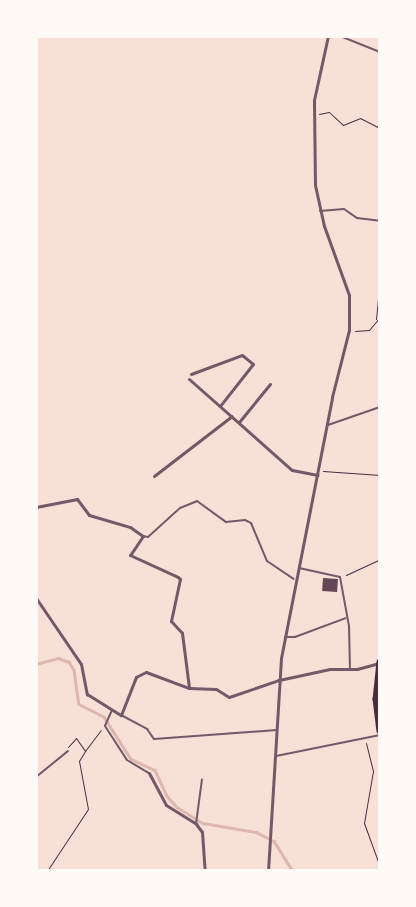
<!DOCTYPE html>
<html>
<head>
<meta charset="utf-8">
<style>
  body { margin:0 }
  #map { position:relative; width:416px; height:907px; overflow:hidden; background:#f7e1d7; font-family:"Exo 2",sans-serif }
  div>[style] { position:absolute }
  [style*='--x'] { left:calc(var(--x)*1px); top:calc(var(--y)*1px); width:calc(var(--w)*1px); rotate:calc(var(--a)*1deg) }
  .stream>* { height:2.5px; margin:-1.25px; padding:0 1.25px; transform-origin:1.25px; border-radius:1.25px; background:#dcb8b0 }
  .building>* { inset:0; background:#644757; transform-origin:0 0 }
  .path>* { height:1px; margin:-0.5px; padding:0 0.5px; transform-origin:0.5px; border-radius:0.5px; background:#4a2c40 }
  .service>* { height:2px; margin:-1px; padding:0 1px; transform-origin:1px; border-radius:1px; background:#755966 }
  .minor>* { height:3px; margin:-1.5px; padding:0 1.5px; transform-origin:1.5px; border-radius:1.5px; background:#755966 }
  .trunk>* { height:5.5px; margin:-2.75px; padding:0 2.75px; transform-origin:2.75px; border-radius:2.75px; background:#4a2c40 }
  span { translate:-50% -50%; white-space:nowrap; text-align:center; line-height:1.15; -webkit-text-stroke:5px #fffaf5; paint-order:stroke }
  .frame { position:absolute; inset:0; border:38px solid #fffaf5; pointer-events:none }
</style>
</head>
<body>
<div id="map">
  <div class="stream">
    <div style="--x:36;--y:664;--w:23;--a:-15"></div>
    <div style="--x:58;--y:658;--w:12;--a:20"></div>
    <div style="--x:69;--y:662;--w:9;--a:58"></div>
    <div style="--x:74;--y:670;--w:34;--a:82"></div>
    <div style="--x:79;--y:704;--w:28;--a:27"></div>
    <div style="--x:104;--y:717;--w:50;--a:57.3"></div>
    <div style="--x:131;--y:759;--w:26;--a:25"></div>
    <div style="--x:155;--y:770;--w:29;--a:65"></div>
    <div style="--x:167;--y:796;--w:15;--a:48"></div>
    <div style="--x:177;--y:807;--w:31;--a:32"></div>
    <div style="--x:203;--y:823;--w:54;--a:9.6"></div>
    <div style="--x:256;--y:832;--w:20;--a:27"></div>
    <div style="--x:274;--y:841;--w:36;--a:58"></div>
  </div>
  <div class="building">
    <div style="left:323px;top:578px;width:15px;height:13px;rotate:4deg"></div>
  </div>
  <div class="path">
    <div style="--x:319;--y:114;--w:10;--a:-11"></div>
    <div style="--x:329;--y:112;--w:19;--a:43"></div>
    <div style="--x:343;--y:125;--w:18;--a:-22"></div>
    <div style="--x:360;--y:118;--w:22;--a:27"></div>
    <div style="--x:376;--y:319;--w:40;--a:-84.3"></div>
    <div style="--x:355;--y:331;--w:14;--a:-4"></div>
    <div style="--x:369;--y:330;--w:17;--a:-50"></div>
    <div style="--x:323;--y:471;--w:57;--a:4"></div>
    <div style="--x:346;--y:575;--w:38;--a:-25"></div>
    <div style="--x:366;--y:743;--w:29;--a:76"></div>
    <div style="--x:373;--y:771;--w:53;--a:99.8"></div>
    <div style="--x:364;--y:823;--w:47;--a:70"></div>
    <div style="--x:68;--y:747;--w:12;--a:-48"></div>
    <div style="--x:76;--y:738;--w:16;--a:55"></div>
    <div style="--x:85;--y:751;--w:26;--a:-53"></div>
    <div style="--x:47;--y:871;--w:74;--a:-56.5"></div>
    <div style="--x:88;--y:809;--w:49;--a:-100.6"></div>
    <div style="--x:79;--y:761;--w:12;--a:-59"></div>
  </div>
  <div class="service">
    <div style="--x:340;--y:36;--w:43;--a:21.8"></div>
    <div style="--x:320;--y:211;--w:24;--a:-5"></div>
    <div style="--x:344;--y:209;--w:16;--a:35"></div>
    <div style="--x:357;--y:218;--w:23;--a:7"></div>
    <div style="--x:328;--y:425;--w:55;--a:-19.1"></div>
    <div style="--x:143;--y:536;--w:5;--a:11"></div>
    <div style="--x:148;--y:537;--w:43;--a:-42.2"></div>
    <div style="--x:180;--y:508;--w:18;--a:-22"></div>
    <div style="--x:197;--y:501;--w:36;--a:36"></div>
    <div style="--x:226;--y:522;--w:19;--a:-6"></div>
    <div style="--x:245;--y:520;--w:7;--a:27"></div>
    <div style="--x:251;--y:523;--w:41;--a:67.2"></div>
    <div style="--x:267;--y:561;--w:32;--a:34"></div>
    <div style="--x:299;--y:568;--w:42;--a:12.4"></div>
    <div style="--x:340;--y:577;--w:50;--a:79.6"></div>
    <div style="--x:349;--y:626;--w:43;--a:88.7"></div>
    <div style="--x:285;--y:637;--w:10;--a:0"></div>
    <div style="--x:295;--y:637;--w:54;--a:-20.4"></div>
    <div style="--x:112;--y:710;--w:17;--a:114"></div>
    <div style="--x:105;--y:726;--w:40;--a:57.1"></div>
    <div style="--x:127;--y:760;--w:26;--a:31"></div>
    <div style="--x:121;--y:715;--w:30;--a:28"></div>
    <div style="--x:147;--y:729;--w:12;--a:55"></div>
    <div style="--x:154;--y:739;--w:123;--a:-4.2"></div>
    <div style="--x:276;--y:756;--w:106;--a:-11.4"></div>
    <div style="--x:36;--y:777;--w:41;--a:-39.1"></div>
    <div style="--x:196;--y:824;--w:45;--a:-82.4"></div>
  </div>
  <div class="minor">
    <div style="--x:191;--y:374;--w:54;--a:-20.4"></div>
    <div style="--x:242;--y:355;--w:14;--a:39"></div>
    <div style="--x:253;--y:364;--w:53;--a:128.2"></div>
    <div style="--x:189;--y:379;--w:137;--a:41.5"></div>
    <div style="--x:292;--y:470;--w:26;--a:11"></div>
    <div style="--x:239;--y:422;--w:49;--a:-50.8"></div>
    <div style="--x:154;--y:476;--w:98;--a:-37.6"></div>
    <div style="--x:36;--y:507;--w:42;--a:-11"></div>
    <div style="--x:77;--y:499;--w:20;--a:53"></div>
    <div style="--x:89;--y:515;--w:43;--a:16.3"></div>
    <div style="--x:130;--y:527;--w:16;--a:35"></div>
    <div style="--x:143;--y:536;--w:23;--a:124"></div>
    <div style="--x:130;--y:555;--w:53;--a:24.6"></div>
    <div style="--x:178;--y:577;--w:3;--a:45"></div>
    <div style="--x:180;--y:579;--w:43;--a:102.1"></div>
    <div style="--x:171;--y:621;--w:16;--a:47"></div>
    <div style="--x:182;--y:633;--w:55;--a:82.7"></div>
    <div style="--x:36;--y:598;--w:80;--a:55.7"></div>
    <div style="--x:81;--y:664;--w:31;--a:79"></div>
    <div style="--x:87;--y:694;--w:40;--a:32"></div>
    <div style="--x:121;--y:715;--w:41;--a:-68.5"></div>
    <div style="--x:136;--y:677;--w:11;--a:-27"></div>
    <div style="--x:146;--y:672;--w:46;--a:20.4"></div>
    <div style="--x:189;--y:688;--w:27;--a:2"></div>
    <div style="--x:216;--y:689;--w:15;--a:32"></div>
    <div style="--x:229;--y:697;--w:53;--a:-18.8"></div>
    <div style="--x:279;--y:680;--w:52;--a:-12.2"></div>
    <div style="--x:330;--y:669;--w:27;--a:0"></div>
    <div style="--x:357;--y:669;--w:23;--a:-15"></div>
    <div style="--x:149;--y:773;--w:36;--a:62"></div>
    <div style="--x:166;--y:805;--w:36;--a:32"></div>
    <div style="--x:196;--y:824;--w:10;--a:53"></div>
    <div style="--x:202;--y:832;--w:39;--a:86"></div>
    <div style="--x:268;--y:871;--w:213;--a:-86.5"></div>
    <div style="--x:281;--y:658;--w:266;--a:-78.9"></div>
    <div style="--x:332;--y:397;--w:69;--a:-75.8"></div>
    <div style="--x:349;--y:330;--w:35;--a:-90"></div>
    <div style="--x:349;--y:295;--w:73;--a:-109.9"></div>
    <div style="--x:324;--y:226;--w:42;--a:-102.4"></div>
    <div style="--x:315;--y:185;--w:85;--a:-90.7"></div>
    <div style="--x:314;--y:100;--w:66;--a:-77.7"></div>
  </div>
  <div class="trunk">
    <div style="--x:380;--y:662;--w:37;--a:96"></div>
    <div style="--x:376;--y:699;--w:32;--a:83"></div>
  </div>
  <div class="frame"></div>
</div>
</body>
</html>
